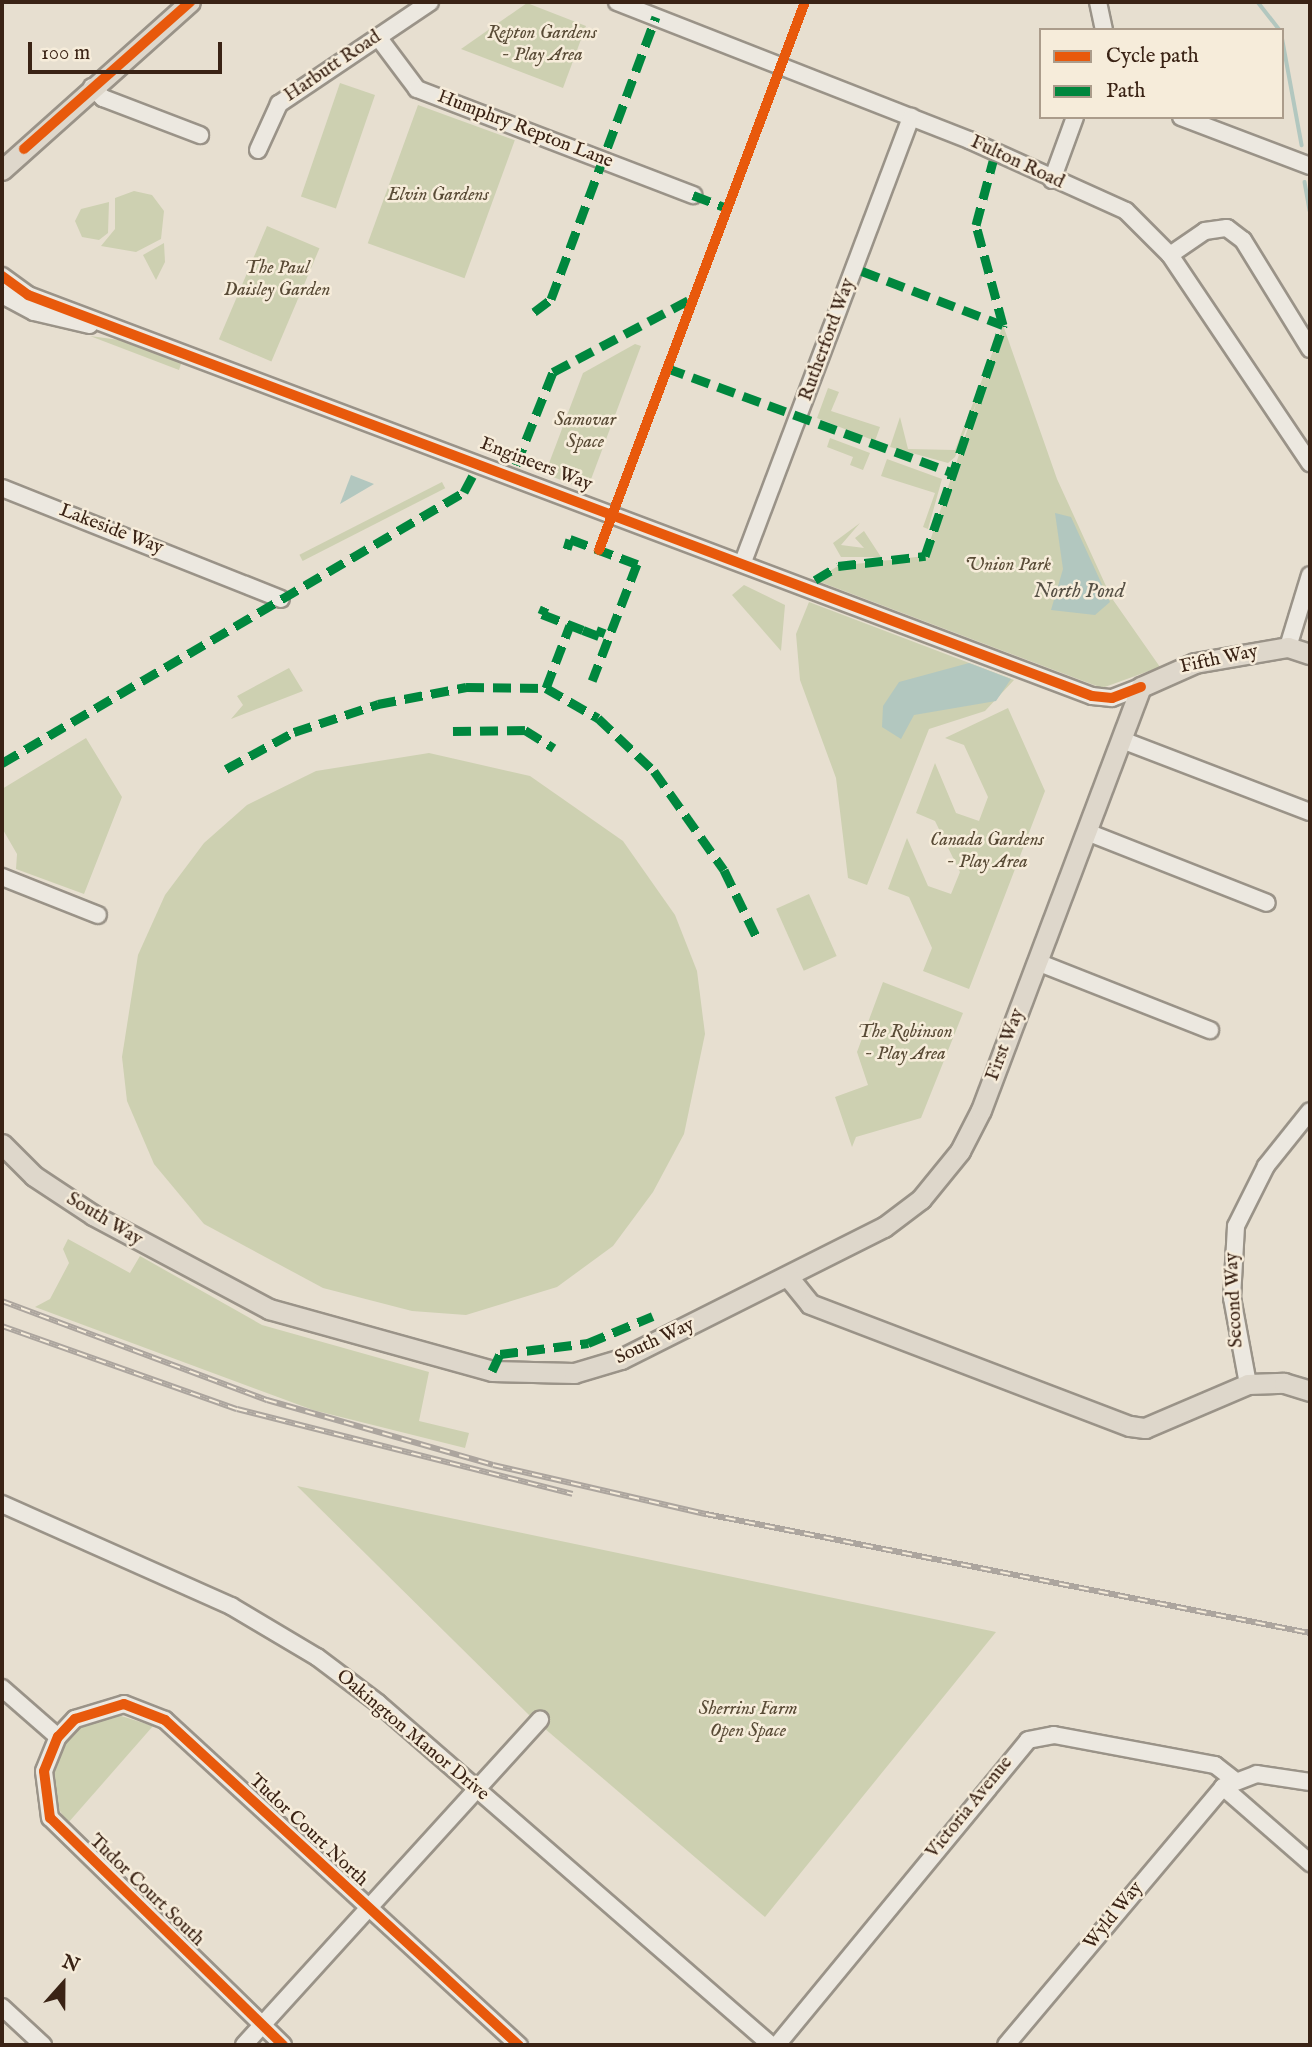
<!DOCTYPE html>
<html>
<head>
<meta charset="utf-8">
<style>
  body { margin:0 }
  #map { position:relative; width:1312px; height:2047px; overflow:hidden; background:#e7dfd0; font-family:"IM FELL English",serif }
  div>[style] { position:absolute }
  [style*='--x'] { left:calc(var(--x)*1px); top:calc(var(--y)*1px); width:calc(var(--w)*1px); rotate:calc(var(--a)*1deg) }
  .green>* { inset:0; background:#cdd0b1; transform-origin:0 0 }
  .water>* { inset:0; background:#b2c7bf }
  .stream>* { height:3.5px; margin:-1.75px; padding:0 1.75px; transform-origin:1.75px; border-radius:1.75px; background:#b2c7bf }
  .roads { filter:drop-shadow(2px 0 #9a9388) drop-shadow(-2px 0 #9a9388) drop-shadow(0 2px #9a9388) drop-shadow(0 -2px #9a9388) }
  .minor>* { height:16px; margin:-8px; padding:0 8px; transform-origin:8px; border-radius:8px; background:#ece8e0 }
  .major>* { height:19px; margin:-9.5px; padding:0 9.5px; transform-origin:9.5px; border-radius:9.5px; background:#ded7cb }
  .rail>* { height:6px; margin-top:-3px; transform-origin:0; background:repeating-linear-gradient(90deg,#f6ecda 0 10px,#aca59e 0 20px); box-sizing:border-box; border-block:2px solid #aca59e }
  .quiet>* { height:9px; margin-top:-4.5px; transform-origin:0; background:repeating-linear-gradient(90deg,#00873e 0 18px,transparent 0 27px) }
  .cycleway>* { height:10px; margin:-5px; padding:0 5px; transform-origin:5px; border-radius:5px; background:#e8590c }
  span { translate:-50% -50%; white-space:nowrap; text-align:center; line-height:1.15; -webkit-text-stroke:5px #f6ecda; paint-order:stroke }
  .park-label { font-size:19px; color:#594b36; font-style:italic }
  .street-label { font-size:19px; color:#3a2315 }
  .water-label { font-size:21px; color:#575146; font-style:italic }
  .frame { position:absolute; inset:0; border:4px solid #3a2315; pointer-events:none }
  .legend { position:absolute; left:1039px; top:28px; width:245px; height:91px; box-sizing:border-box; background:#f6ecda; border:2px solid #ab9c8b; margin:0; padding:9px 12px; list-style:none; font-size:21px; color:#3a2315 }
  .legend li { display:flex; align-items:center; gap:14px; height:35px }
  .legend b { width:35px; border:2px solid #ab9c8b }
  .north { position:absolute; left:28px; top:1949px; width:70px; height:70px; -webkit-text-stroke:5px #f6ecda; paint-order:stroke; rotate:21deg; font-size:19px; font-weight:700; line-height:28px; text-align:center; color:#3a2315 }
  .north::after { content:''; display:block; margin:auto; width:24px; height:32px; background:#3a2315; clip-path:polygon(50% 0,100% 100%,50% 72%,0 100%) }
  .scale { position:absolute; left:28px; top:42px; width:194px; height:32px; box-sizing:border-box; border:4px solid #3a2315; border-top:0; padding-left:9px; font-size:21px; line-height:24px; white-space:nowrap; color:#3a2315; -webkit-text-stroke:5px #f6ecda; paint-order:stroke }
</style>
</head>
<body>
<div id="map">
  <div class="green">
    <div style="clip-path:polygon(527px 3px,586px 26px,563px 88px,461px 49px)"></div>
    <div style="left:340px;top:83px;width:37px;height:120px;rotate:19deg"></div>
    <div style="left:418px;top:105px;width:103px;height:147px;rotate:20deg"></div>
    <div style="clip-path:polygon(134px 191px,152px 195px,164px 211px,161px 239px,136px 252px,101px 246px,115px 229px,115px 198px)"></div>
    <div style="clip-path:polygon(109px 202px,108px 233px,99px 240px,82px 237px,75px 221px,81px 209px)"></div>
    <div style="left:267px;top:226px;width:57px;height:123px;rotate:23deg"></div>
    <div style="clip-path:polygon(164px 243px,165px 262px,156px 280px,143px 255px)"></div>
    <div style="clip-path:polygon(1003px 325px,1057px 479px,1111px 597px,1160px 667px,1102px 688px,815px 580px,838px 566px,925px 556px,977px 401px,955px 457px,948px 463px,890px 447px,900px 417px,908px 449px,955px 450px)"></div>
    <div style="clip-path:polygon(90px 336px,127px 341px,182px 361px,179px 370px)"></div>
    <div style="clip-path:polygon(635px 344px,641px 346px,587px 490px,545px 474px,583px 373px)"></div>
    <div style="clip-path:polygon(828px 388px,839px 392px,831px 411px,880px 427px,875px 441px,817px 418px)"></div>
    <div style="clip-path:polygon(830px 438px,870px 453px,863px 470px,850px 465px,853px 457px,827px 447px)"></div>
    <div style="clip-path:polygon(887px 459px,942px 479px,928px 529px,923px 527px,935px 493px,881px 476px)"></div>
    <div style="left:442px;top:482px;width:7px;height:160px;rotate:63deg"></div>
    <div style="clip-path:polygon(860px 523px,841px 545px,864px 548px,855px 538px,864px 531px,881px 557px,841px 557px,833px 543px)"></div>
    <div style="clip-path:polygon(744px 585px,785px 605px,781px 651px,732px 595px)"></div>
    <div style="clip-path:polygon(809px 602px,1014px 680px,985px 711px,929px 729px,867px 885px,848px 878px,836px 778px,800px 680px,796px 634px)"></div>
    <div style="clip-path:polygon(289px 668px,303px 691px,231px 719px,243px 705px,237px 696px)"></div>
    <div style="clip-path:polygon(1008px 708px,1045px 791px,969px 989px,923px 971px,932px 948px,909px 897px,888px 889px,907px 838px,928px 886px,951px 894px,960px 872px,935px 821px,916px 813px,935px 763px,956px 813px,979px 821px,988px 797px,964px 745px,945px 738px)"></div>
    <div style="clip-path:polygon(86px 738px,122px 797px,84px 894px,16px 869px,17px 854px,2px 828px,2px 789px)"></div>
    <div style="clip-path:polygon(429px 753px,530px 776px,623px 841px,675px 915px,697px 971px,705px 1034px,684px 1134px,653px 1192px,613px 1246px,557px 1287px,466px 1315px,412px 1311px,323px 1288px,204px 1224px,154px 1164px,127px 1101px,122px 1057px,138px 955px,165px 895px,204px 843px,247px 805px,316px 771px)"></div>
    <div style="left:809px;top:894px;width:68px;height:36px;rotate:66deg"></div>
    <div style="clip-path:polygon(883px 982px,963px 1013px,921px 1118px,856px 1137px,852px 1147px,835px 1097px,868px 1085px,857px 1052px)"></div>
    <div style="clip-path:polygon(68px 1239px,130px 1273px,140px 1256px,262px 1325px,429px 1372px,419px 1421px,469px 1433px,465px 1448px,313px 1410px,35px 1307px,50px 1299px,69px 1263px,63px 1249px)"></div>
    <div style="clip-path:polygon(297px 1486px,996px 1632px,765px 1917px,530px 1716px)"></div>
    <div style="clip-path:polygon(115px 1714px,153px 1726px,68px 1823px,56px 1805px,51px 1772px,60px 1746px,83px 1724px)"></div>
  </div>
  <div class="water">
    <div style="clip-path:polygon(351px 475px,374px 484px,340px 504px)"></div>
    <div style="clip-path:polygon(1055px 513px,1071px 517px,1110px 602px,1095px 615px,1051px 610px,1063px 569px)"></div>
    <div style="clip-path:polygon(969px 663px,1011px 679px,996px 701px,914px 715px,901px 739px,882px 727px,883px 706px,899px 682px)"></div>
  </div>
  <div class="stream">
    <div style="--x:1258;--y:2;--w:36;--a:52"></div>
    <div style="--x:1282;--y:36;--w:111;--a:79.6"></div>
    <div style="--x:1305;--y:182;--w:29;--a:80"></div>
  </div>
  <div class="roads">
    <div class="minor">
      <div style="--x:617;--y:2;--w:378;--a:21.4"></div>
      <div style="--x:969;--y:140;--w:172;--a:24.3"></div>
      <div style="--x:1126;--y:211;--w:62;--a:45"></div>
      <div style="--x:1170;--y:255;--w:251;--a:56.1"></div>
      <div style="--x:1098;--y:2;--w:29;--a:78"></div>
      <div style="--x:378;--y:37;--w:65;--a:53.1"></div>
      <div style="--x:417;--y:89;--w:296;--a:21"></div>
      <div style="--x:92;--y:87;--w:16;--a:45"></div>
      <div style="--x:103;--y:98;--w:104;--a:20.9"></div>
      <div style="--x:1181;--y:117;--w:138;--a:20.8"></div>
      <div style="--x:258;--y:150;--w:51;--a:-65.5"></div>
      <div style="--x:279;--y:104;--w:182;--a:-34"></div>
      <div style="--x:1052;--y:180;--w:67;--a:-69.9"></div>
      <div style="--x:1170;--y:255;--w:42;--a:-34.4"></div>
      <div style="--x:1205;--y:231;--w:22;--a:-8"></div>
      <div style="--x:1227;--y:228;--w:20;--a:37"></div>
      <div style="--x:1243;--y:240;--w:128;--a:58.4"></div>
      <div style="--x:2;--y:276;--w:32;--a:36"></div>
      <div style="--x:28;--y:295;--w:1137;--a:20.65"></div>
      <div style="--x:1092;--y:696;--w:20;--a:6"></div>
      <div style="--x:1112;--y:698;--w:31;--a:-21"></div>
      <div style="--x:2;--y:295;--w:36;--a:28"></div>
      <div style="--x:34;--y:312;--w:57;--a:13.1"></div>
      <div style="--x:2;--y:488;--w:300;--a:21.7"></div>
      <div style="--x:743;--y:562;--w:476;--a:-69.3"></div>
      <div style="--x:1288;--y:647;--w:75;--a:-73"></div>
      <div style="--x:1122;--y:740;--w:201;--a:21"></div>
      <div style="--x:1087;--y:832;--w:193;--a:21.5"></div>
      <div style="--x:2;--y:877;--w:103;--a:21.6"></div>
      <div style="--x:1037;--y:962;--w:186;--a:21.5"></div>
      <div style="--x:1248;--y:1384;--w:87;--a:-100.5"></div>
      <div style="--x:1232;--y:1298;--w:72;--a:-86.8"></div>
      <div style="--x:1236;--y:1226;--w:67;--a:-63.4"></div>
      <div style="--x:1266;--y:1166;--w:70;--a:-51.3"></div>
      <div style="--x:2;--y:1504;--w:251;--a:24"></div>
      <div style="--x:231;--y:1606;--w:100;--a:30.7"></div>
      <div style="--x:317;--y:1657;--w:76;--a:37"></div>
      <div style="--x:378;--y:1703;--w:521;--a:41.03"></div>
      <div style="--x:2;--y:1688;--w:74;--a:41.2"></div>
      <div style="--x:1223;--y:1787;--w:116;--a:41.1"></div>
      <div style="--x:2;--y:2007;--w:56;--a:42.8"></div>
      <div style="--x:244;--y:2045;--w:440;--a:-47.7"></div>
      <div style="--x:283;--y:2045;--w:325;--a:-135.7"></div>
      <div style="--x:50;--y:1818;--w:47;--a:-97.3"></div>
      <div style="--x:44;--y:1771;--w:37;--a:-68"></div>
      <div style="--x:58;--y:1737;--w:25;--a:-47"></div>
      <div style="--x:75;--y:1719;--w:51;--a:-17"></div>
      <div style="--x:124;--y:1704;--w:44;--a:21.3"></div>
      <div style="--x:165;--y:1720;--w:481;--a:42.6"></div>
      <div style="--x:777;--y:2045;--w:395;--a:-50.5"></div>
      <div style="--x:1028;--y:1740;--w:26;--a:-11"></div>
      <div style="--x:1054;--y:1735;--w:164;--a:10.6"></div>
      <div style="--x:1215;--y:1765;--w:24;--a:38"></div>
      <div style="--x:1006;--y:2045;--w:337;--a:-49.9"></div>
      <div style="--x:1223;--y:1787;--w:36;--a:-21"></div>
      <div style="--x:1257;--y:1774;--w:54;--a:8.6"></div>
    </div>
    <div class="major">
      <div style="--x:2;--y:170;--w:252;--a:-41.8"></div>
      <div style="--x:2;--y:1144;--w:45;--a:45"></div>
      <div style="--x:34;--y:1176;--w:71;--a:33.5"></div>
      <div style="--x:93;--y:1215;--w:200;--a:28.1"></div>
      <div style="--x:269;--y:1309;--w:231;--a:15.5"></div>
      <div style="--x:492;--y:1371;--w:82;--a:1.4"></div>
      <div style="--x:574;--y:1373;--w:49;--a:-16.6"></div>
      <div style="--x:621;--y:1359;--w:294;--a:-26.7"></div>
      <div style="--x:884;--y:1227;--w:46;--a:-37.1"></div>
      <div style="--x:921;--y:1199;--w:62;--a:-50.9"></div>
      <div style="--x:960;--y:1151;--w:46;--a:-62.9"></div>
      <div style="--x:981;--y:1110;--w:452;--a:-69.3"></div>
      <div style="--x:1141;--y:687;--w:59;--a:-24"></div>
      <div style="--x:1195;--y:663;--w:94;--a:-9.8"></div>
      <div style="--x:1288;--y:647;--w:23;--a:18"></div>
      <div style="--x:789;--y:1278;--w:33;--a:51"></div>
      <div style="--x:810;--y:1304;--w:342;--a:20.9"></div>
      <div style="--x:1130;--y:1426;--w:15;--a:8"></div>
      <div style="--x:1145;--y:1428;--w:112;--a:-23.1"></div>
      <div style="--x:1248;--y:1384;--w:36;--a:-2"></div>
      <div style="--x:1284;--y:1383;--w:27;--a:17"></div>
    </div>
  </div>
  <div class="rail">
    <div style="--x:2;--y:1301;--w:283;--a:20.5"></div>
    <div style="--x:267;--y:1400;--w:235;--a:16"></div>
    <div style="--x:493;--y:1465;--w:219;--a:13"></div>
    <div style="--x:706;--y:1514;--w:616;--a:11.15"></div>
    <div style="--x:2;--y:1326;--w:249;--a:19.5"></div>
    <div style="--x:237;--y:1409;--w:346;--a:14.2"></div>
  </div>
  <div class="quiet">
    <div style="--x:693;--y:195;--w:36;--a:21"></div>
    <div style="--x:862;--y:271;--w:151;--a:21"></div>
    <div style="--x:534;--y:312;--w:21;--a:-37"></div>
    <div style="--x:551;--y:299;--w:301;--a:-69.6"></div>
    <div style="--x:667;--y:368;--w:306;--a:20.1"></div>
    <div style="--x:516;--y:465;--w:100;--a:-68.3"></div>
    <div style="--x:553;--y:372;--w:158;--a:-27.9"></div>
    <div style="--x:567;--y:549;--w:10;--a:-73"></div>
    <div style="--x:570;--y:539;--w:72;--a:20.5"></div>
    <div style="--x:637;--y:564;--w:125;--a:111"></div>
    <div style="--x:815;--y:580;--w:27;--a:-31"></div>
    <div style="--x:838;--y:566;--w:88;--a:-6.6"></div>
    <div style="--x:925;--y:556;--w:244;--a:-71.3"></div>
    <div style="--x:1003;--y:325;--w:104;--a:-105.1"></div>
    <div style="--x:976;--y:225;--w:66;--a:-75.1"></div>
    <div style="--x:545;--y:607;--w:8;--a:113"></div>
    <div style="--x:542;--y:614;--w:44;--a:21.3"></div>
    <div style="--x:583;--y:630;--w:17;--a:21"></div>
    <div style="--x:599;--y:636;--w:9;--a:-69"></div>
    <div style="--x:546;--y:688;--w:67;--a:-69.1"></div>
    <div style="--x:525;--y:730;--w:34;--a:32"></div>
    <div style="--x:453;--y:731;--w:78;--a:-0.7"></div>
    <div style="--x:2;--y:763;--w:536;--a:-30.4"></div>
    <div style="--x:464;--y:492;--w:34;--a:-62"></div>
    <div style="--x:226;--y:769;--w:77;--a:-28.6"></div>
    <div style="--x:294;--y:732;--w:89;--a:-18.4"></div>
    <div style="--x:378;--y:704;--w:90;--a:-10.9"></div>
    <div style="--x:466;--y:687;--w:80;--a:0.7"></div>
    <div style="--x:546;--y:688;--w:60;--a:30"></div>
    <div style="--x:598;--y:718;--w:77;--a:43.4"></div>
    <div style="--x:654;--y:771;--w:121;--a:54.7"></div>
    <div style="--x:724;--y:870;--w:78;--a:64.1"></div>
    <div style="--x:492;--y:1371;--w:19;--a:-65"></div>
    <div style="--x:500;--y:1354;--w:89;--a:-7.1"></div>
    <div style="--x:588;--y:1343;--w:70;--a:-22.6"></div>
  </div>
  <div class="cycleway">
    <div style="--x:24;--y:149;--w:222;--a:-41.5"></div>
    <div style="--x:2;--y:276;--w:32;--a:36"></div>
    <div style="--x:28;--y:295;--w:1137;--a:20.65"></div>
    <div style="--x:1092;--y:696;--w:20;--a:6"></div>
    <div style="--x:1112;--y:698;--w:31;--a:-21"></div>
    <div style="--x:599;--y:550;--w:585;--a:-69.4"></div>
    <div style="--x:283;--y:2045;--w:325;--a:-135.7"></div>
    <div style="--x:50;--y:1818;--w:47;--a:-97.3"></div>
    <div style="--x:44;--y:1771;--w:37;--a:-68"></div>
    <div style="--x:58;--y:1737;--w:25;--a:-47"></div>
    <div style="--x:75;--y:1719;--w:51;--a:-17"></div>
    <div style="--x:124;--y:1704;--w:44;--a:21.3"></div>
    <div style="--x:165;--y:1720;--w:481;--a:42.6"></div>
  </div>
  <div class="park-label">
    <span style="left:542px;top:45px">Repton Gardens<br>- Play Area</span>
    <span style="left:438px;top:196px">Elvin Gardens</span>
    <span style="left:277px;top:280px">The Paul<br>Daisley Garden</span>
    <span style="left:585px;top:432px">Samovar<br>Space</span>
    <span style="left:1008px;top:566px">Union Park</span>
    <span style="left:987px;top:852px">Canada Gardens<br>- Play Area</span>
    <span style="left:905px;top:1044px">The Robinson<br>- Play Area</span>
    <span style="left:748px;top:1721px">Sherrins Farm<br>Open Space</span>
  </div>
  <div class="street-label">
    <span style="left:333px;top:67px;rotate:-34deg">Harbutt Road</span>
    <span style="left:525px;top:130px;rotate:21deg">Humphry Repton Lane</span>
    <span style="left:1017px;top:163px;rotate:25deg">Fulton Road</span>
    <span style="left:828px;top:340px;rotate:-70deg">Rutherford Way</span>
    <span style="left:536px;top:465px;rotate:21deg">Engineers Way</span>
    <span style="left:111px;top:530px;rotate:21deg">Lakeside Way</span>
    <span style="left:1219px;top:660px;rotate:-12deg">Fifth Way</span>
    <span style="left:1006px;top:1045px;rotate:-69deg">First Way</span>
    <span style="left:104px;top:1220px;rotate:31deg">South Way</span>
    <span style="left:1235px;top:1300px;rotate:-93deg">Second Way</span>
    <span style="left:655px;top:1342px;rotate:-25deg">South Way</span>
    <span style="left:412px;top:1736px;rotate:40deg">Oakington Manor Drive</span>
    <span style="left:970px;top:1808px;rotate:-51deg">Victoria Avenue</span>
    <span style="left:308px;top:1831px;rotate:43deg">Tudor Court North</span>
    <span style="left:146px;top:1891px;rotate:44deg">Tudor Court South</span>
    <span style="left:1114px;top:1916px;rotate:-51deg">Wyld Way</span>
  </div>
  <div class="water-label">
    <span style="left:1079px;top:592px">North Pond</span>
  </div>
  <div class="frame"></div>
  <ul class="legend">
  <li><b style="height:9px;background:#e8590c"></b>Cycle path</li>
  <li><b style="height:9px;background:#00873e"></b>Path</li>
  </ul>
  <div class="north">N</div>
  <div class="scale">100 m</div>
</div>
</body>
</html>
